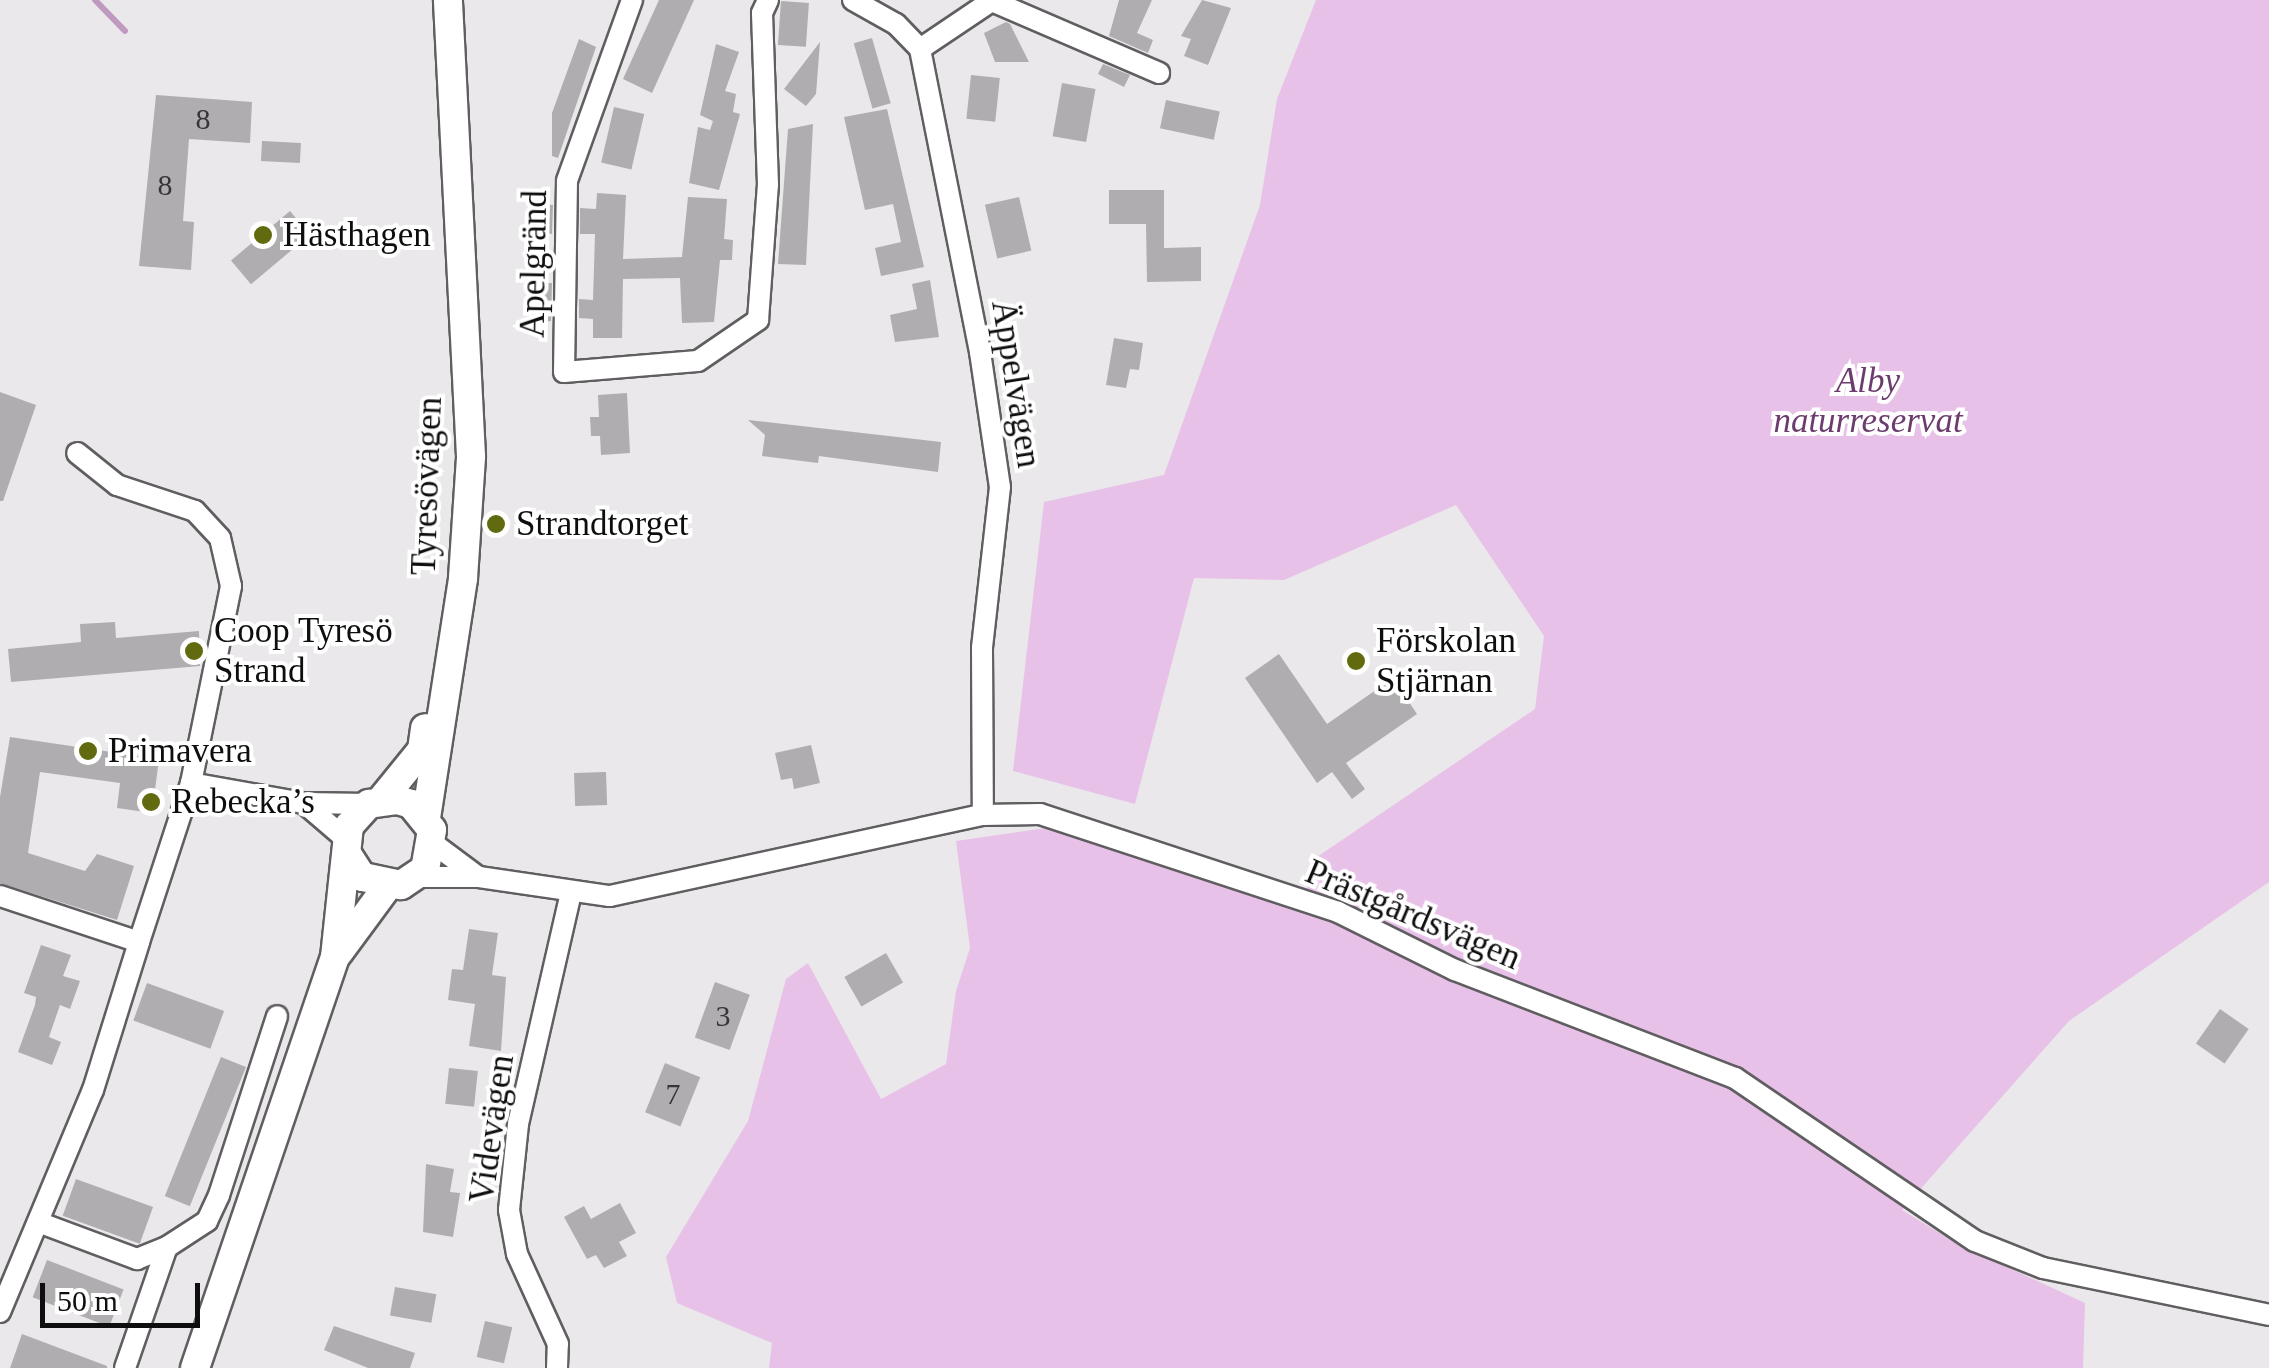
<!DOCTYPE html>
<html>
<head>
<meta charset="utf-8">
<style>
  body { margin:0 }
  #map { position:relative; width:2269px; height:1368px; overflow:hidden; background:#eae8ea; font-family:"Times New Roman",serif }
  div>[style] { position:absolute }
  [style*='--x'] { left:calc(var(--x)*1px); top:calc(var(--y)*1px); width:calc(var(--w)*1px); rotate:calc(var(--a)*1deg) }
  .green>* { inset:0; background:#e8c1e9 }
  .stream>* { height:6px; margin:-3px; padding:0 3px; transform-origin:3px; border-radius:3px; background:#c099c1 }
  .building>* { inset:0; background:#b0adb0; transform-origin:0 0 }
  .roads { filter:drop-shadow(2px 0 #605e60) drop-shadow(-2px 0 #605e60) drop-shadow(0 2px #605e60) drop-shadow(0 -2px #605e60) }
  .street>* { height:20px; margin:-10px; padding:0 10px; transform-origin:10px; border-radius:10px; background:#fff }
  .secondary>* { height:28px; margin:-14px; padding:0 14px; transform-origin:14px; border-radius:14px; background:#fff }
  .dots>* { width:28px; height:28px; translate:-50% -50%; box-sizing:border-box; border:5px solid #fff; border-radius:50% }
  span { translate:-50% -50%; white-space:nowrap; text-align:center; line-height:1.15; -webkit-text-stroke:8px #fff; paint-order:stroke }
  .number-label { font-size:30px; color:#373637 }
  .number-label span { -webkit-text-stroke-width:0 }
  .poi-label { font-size:35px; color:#0f0e0f }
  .left { translate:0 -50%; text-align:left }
  .street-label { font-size:35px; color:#0f0e0f }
  .park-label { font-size:35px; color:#6d3c6f; font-style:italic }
  .scale { position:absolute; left:40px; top:1283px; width:160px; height:45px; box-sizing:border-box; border:5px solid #0f0e0f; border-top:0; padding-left:12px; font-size:30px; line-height:35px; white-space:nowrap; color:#0f0e0f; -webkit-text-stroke:8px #fff; paint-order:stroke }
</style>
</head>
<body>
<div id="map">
  <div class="green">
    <div style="clip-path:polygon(1316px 0,2269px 0,2269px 882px,2069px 1021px,1902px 1210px,1959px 1245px,2085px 1303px,2083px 1368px,769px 1368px,772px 1343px,677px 1303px,666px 1257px,748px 1121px,786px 979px,808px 963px,881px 1099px,946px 1064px,956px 991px,970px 948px,956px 841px,1046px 828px,1115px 844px,1303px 907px,1314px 859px,1535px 709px,1544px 636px,1456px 505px,1284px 580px,1194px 578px,1135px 804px,1013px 771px,1044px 502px,1164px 475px,1260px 205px,1277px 99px)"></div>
  </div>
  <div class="stream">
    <div style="--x:95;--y:0;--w:43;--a:45.9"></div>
  </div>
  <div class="building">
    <div style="clip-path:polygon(659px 0,694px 0,652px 93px,623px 79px)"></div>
    <div style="clip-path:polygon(1119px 0,1152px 0,1137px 33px,1153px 40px,1148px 53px,1109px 36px)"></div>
    <div style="clip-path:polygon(1202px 0,1231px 8px,1208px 65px,1184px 56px,1191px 39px,1181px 36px)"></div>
    <div style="left:781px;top:1px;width:28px;height:44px;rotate:4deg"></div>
    <div style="clip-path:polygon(1006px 22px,1010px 24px,1029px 62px,995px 62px,984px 33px)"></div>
    <div style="left:872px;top:38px;width:68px;height:19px;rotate:74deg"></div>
    <div style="clip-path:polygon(579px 39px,596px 47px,558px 158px,552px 156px,552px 113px)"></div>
    <div style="clip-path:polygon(820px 42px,816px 94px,806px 106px,784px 89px)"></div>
    <div style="clip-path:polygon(716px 44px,739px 52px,725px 91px,736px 94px,733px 112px,740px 114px,719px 190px,689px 183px,698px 127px,710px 130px,713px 121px,700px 115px)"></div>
    <div style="clip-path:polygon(1103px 64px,1130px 75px,1124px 87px,1098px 74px)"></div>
    <div style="left:971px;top:75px;width:29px;height:44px;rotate:6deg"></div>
    <div style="left:1062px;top:83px;width:34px;height:54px;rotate:10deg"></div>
    <div style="clip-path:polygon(156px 95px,252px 102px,250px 143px,189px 139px,183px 221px,194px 222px,191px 270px,139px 266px)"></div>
    <div style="left:1166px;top:100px;width:55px;height:29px;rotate:12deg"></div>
    <div style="left:614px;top:107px;width:31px;height:57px;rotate:13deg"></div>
    <div style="clip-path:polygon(887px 109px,924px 267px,881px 276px,875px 248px,901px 242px,893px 204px,865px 210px,844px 117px)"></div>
    <div style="clip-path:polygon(813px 124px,806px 265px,778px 264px,788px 129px)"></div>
    <div style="left:262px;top:141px;width:39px;height:20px;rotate:3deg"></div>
    <div style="clip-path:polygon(1109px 190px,1164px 190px,1164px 248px,1201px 247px,1201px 281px,1147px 282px,1146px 224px,1109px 224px)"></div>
    <div style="clip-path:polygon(597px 193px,626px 195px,623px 259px,682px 257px,688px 197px,727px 199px,724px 239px,733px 240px,732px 260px,720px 260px,714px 322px,682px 323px,680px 278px,623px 279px,622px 338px,593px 338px,593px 319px,579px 318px,579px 299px,593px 300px,595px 234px,580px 234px,580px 208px,596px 209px)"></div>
    <div style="left:1019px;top:197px;width:55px;height:35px;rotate:77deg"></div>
    <div style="clip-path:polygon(542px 204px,553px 205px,552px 234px,539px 232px)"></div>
    <div style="left:290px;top:211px;width:31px;height:77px;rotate:50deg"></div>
    <div style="clip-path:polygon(930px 280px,939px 337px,895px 342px,890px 315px,917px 309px,912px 284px)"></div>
    <div style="clip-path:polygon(552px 283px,551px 321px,537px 322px,535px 284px)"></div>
    <div style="clip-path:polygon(1114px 338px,1143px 343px,1139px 370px,1130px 369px,1126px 388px,1106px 385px)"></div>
    <div style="clip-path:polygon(0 392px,36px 405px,3px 501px,0 501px)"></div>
    <div style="clip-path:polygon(627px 393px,630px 453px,601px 455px,600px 436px,591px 436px,590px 417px,599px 417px,598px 395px)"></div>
    <div style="clip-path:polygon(748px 420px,941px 442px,938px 472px,819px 456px,818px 463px,762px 456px,765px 435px)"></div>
    <div style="clip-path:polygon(115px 622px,116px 638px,199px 631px,200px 666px,11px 682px,8px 649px,81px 642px,80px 624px)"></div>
    <div style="clip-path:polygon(1279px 654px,1327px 724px,1393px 678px,1417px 714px,1346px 763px,1365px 789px,1352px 799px,1332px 772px,1317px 783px,1245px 678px)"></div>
    <div style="clip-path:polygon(10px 737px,159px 759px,152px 813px,117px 808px,120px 783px,40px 772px,28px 853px,85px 871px,97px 854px,134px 866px,117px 920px,0 883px,0 797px)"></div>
    <div style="clip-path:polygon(811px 745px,820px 783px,794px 789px,792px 778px,781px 780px,775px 753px)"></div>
    <div style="left:606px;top:772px;width:33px;height:32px;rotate:88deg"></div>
    <div style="clip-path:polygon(469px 929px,498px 933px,492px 975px,506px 977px,501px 1051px,469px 1046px,475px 1004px,448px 1000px,452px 969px,463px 970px)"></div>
    <div style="clip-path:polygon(41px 945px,71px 955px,63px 976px,80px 981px,70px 1009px,60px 1005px,49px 1037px,61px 1042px,52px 1065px,18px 1052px,35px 1005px,36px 997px,24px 993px)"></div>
    <div style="left:886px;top:953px;width:34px;height:48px;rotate:60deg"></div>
    <div style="left:715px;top:982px;width:37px;height:59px;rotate:20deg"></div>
    <div style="left:147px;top:983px;width:82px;height:40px;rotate:20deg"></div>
    <div style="left:2220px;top:1009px;width:35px;height:42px;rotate:35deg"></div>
    <div style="left:221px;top:1057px;width:27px;height:150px;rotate:22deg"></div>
    <div style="left:665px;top:1063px;width:38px;height:53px;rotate:22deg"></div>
    <div style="left:449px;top:1068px;width:29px;height:36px;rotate:6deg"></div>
    <div style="clip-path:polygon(426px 1164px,454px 1169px,450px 1192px,460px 1193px,453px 1237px,423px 1232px)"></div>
    <div style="left:76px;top:1179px;width:82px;height:39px;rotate:20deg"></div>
    <div style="clip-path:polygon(620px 1203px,636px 1233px,619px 1242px,627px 1256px,604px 1268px,596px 1255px,587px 1259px,564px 1217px,584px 1206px,591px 1219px)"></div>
    <div style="left:47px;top:1260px;width:82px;height:40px;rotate:21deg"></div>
    <div style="left:395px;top:1287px;width:42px;height:29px;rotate:10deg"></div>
    <div style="left:485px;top:1321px;width:28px;height:37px;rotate:13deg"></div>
    <div style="clip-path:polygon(334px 1326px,415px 1353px,410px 1368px,368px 1368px,324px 1350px)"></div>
    <div style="clip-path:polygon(22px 1334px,107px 1366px,107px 1368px,10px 1368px)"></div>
  </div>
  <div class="roads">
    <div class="street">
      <div style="--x:632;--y:0;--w:192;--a:109.8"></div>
      <div style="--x:567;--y:181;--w:191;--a:90.9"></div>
      <div style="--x:564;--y:372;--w:134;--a:-4.7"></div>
      <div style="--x:698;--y:361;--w:73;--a:-34.3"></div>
      <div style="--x:758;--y:320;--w:135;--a:-85.8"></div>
      <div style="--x:768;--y:185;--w:172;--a:-92"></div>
      <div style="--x:762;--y:13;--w:14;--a:-65"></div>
      <div style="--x:853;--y:0;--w:49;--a:29.2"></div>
      <div style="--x:896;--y:24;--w:35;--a:46"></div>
      <div style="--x:920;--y:49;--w:309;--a:78.8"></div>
      <div style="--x:980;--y:352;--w:136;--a:81.6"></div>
      <div style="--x:1000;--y:487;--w:162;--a:96.4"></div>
      <div style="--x:982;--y:648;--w:167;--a:89.7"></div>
      <div style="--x:992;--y:1;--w:182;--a:23.3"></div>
      <div style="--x:920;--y:49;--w:88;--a:-33.9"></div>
      <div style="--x:191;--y:783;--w:114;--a:10.1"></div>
      <div style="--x:303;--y:803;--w:66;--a:0.9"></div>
      <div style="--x:305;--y:804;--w:54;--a:40.5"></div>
      <div style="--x:434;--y:844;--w:54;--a:36.7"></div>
      <div style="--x:417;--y:877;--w:62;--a:0"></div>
      <div style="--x:479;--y:877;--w:132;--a:8.3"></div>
      <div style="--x:610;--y:896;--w:382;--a:-12.3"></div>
      <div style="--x:983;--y:815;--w:57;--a:-1"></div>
      <div style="--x:1040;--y:814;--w:314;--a:18.2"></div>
      <div style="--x:1338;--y:912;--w:131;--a:26.4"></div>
      <div style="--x:1455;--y:970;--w:300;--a:21.1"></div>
      <div style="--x:1735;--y:1078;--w:290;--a:34.2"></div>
      <div style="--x:1975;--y:1241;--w:73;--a:21.7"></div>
      <div style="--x:2043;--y:1268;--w:231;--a:11.7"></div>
      <div style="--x:0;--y:896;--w:146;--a:18.3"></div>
      <div style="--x:139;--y:942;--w:167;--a:-71.9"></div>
      <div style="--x:191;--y:783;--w:201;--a:-78.5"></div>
      <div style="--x:231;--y:586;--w:49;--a:-102.9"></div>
      <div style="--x:220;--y:538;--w:37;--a:-133"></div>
      <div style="--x:195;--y:511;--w:82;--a:-161.6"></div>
      <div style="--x:117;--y:485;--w:51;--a:-141.3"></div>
      <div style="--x:38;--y:1222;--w:106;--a:20.5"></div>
      <div style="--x:137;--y:1259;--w:32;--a:-22"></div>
      <div style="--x:0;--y:1312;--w:241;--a:-67.3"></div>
      <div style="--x:93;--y:1090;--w:155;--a:-72.7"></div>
      <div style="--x:125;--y:1368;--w:128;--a:-70.9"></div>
      <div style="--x:167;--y:1247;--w:48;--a:-33"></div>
      <div style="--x:207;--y:1221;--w:29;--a:-65"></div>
      <div style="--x:219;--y:1195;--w:188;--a:-72"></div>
      <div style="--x:557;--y:1368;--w:24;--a:-88"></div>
      <div style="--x:558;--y:1344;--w:99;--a:-114.5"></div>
      <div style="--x:517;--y:1254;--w:45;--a:-100.3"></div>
      <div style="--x:509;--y:1210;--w:86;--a:-84"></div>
      <div style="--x:518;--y:1124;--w:237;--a:-77.1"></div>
    </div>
    <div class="secondary">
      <div style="--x:382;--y:799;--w:63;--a:-50.8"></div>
      <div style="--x:422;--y:750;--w:22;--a:-82"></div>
      <div style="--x:426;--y:818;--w:243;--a:-81.2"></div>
      <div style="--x:463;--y:578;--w:122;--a:-86.2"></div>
      <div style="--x:471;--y:456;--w:457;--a:-92.9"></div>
      <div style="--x:339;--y:952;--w:81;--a:-53.6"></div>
      <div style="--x:195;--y:1368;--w:434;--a:-71.2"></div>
      <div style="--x:335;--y:957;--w:132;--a:-83.9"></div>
      <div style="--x:349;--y:826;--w:30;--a:-48"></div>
      <div style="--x:369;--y:804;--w:29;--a:-8"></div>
      <div style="--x:398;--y:800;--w:14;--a:17"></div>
      <div style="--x:411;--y:804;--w:33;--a:51"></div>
      <div style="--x:432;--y:830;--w:40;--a:100"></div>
      <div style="--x:425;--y:869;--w:29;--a:146"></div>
      <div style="--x:401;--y:885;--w:40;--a:-168"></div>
      <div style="--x:362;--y:877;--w:27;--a:-123"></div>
    </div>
  </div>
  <div class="dots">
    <div style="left:263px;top:235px;background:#616a0e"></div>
    <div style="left:496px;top:524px;background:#616a0e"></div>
    <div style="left:194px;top:651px;background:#616a0e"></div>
    <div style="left:1356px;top:661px;background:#616a0e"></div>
    <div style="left:88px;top:751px;background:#616a0e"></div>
    <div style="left:151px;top:802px;background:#616a0e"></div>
  </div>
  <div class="number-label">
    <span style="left:203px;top:119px">8</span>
    <span style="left:165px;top:185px">8</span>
    <span style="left:723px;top:1016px">3</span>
    <span style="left:673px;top:1094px">7</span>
  </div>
  <div class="poi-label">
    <span class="left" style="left:283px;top:235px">Hästhagen</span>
    <span class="left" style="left:516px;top:524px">Strandtorget</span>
    <span class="left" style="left:214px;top:651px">Coop Tyresö<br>Strand</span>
    <span class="left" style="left:1376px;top:661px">Förskolan<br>Stjärnan</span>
    <span class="left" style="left:108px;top:751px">Primavera</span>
    <span class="left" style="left:171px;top:802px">Rebecka’s</span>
  </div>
  <div class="street-label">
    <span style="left:534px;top:264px;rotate:-89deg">Apelgränd</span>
    <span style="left:1016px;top:384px;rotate:81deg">Äppelvägen</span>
    <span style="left:427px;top:486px;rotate:-88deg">Tyresövägen</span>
    <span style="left:1413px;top:915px;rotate:23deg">Prästgårdsvägen</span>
    <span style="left:492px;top:1129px;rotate:-82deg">Videvägen</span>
  </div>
  <div class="park-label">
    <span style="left:1868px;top:401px">Alby<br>naturreservat</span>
  </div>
  <div class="scale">50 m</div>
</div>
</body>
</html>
